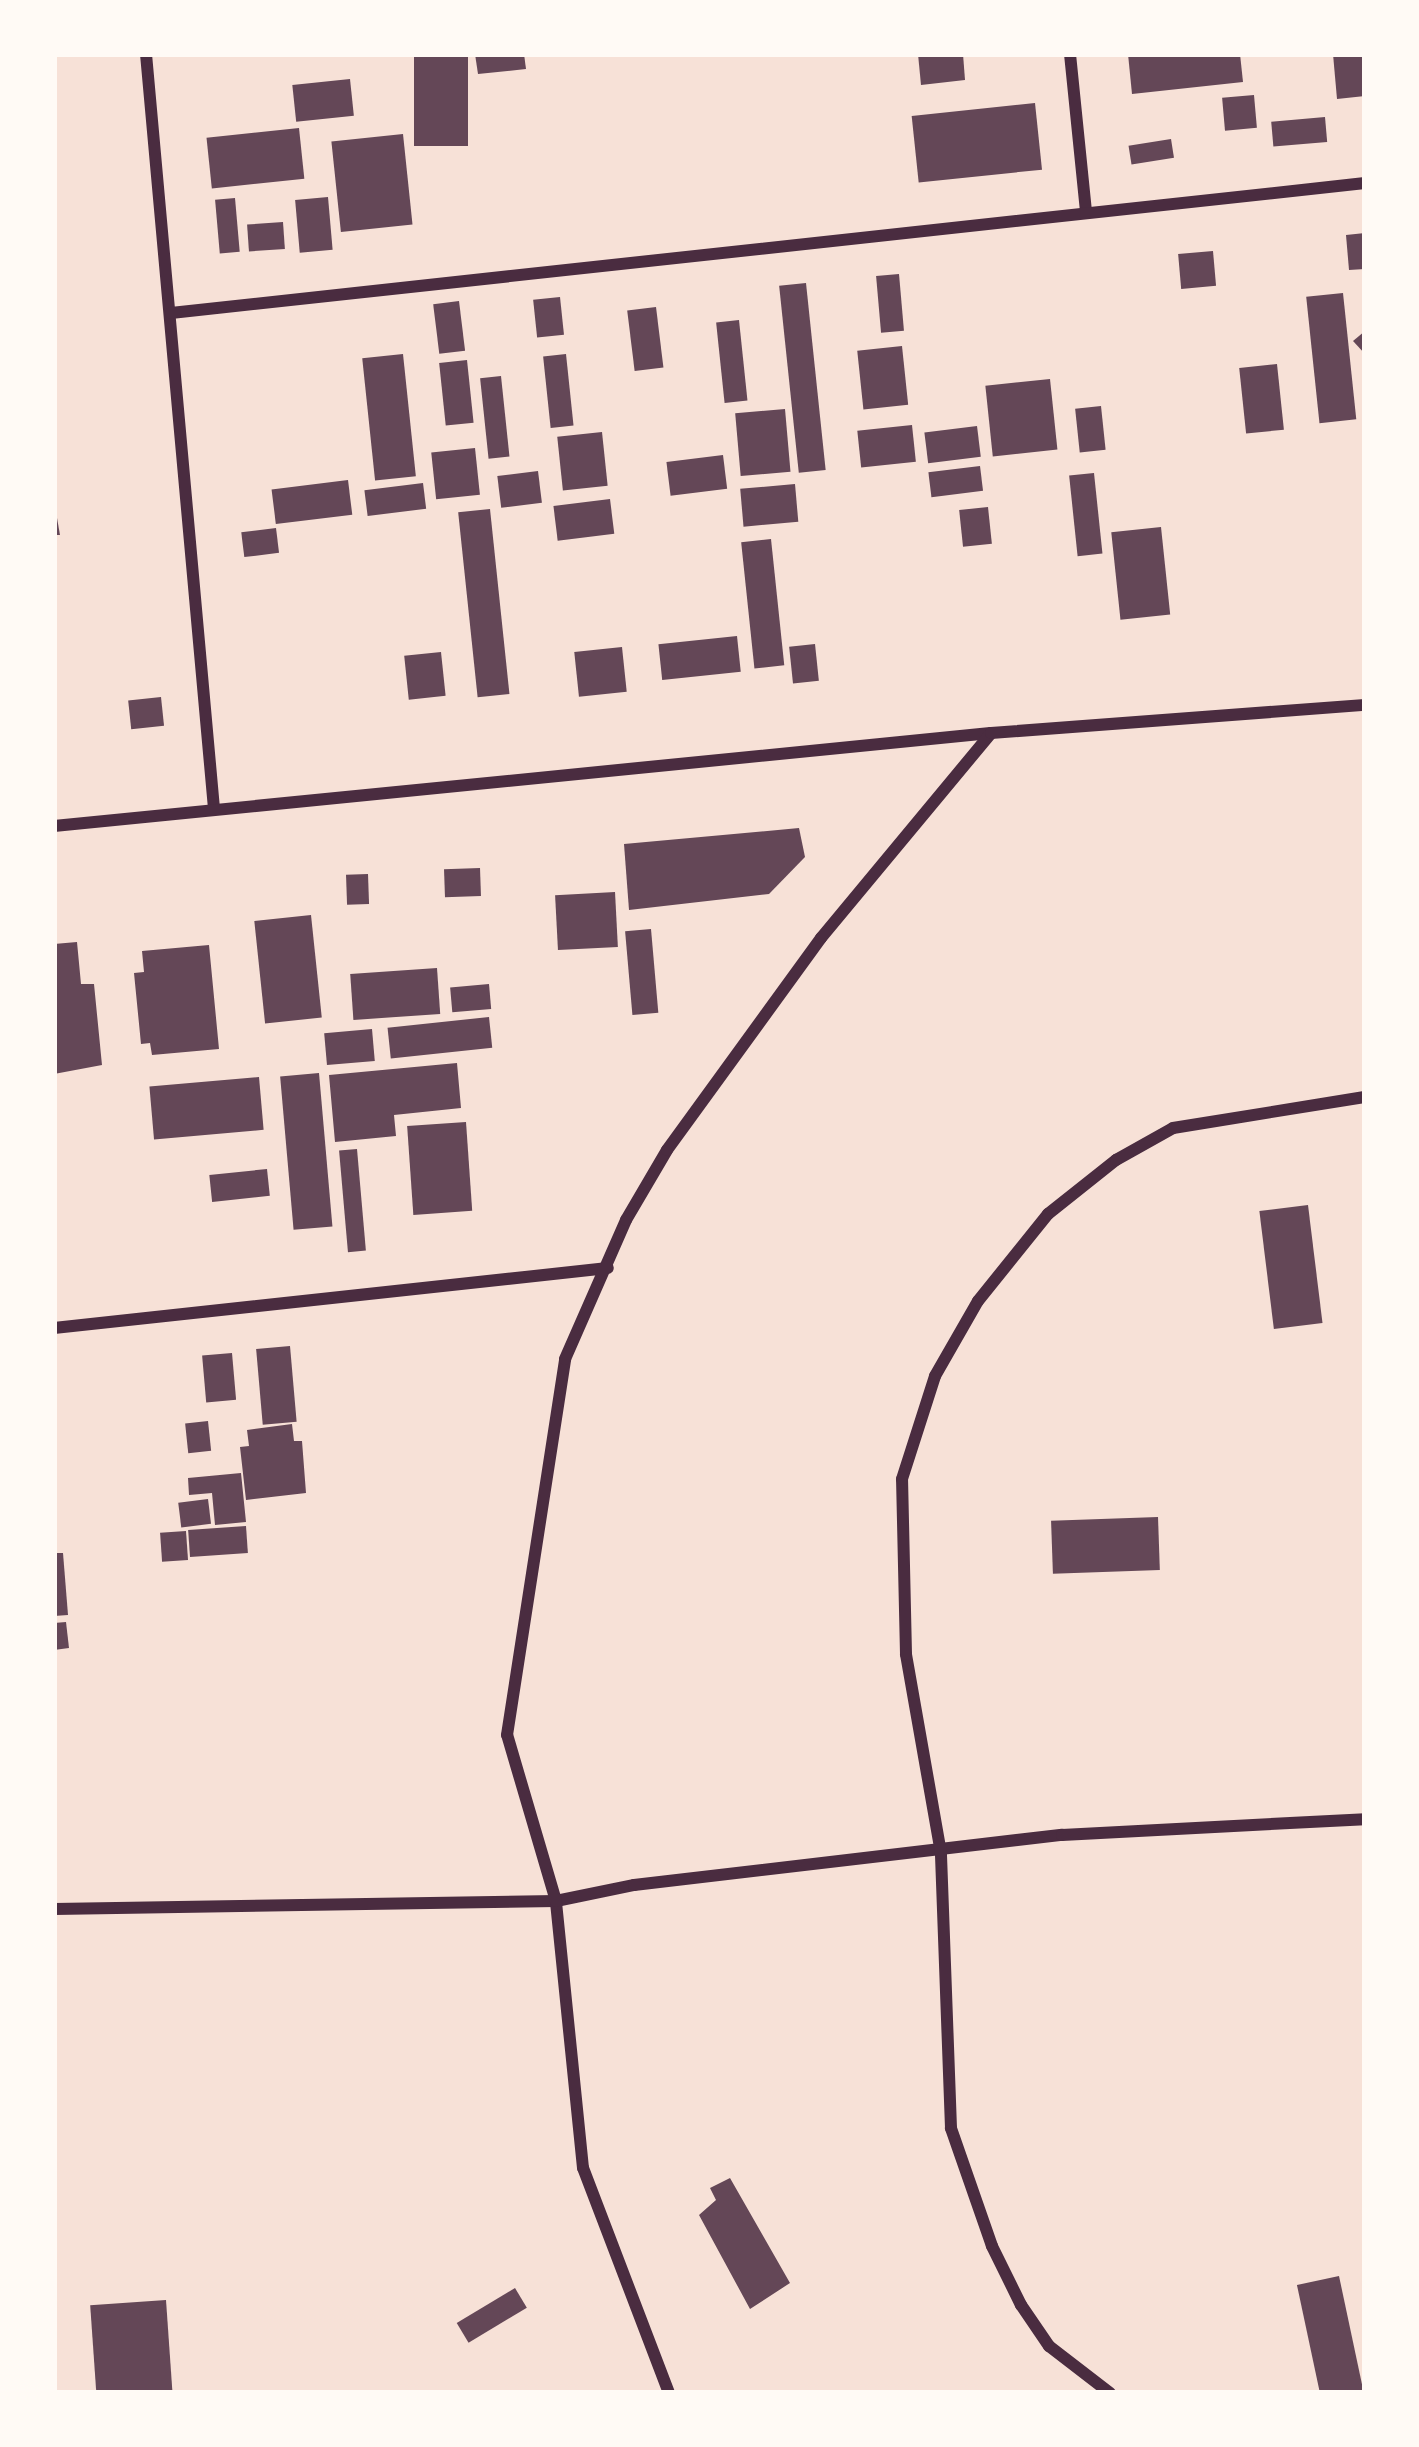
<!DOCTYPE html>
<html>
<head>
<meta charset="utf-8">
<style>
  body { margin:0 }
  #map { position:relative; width:1419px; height:2447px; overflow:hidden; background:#f7e1d7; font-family:Arial,sans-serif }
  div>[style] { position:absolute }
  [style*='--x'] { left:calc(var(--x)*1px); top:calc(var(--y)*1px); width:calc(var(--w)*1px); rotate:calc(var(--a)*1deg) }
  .building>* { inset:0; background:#644757; transform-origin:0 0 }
  .minor>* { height:12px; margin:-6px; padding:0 6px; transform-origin:6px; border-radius:6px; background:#4a2c40 }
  span { translate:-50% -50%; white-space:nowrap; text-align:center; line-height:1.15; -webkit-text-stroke:10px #fffaf5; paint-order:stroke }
  .frame { position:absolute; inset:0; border:57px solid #fffaf5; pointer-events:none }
</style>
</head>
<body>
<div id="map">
  <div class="building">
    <div style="left:414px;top:54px;width:54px;height:92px"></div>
    <div style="clip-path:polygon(475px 54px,524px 54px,526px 69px,478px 74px)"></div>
    <div style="clip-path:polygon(918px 54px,963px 54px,965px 80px,921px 85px)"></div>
    <div style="clip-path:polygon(1128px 54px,1240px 54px,1243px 82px,1132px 94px)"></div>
    <div style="clip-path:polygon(1333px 54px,1365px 54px,1365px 96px,1337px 99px)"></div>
    <div style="left:350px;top:79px;width:37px;height:58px;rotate:84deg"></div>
    <div style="left:1254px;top:95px;width:33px;height:32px;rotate:85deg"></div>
    <div style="left:1035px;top:103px;width:67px;height:124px;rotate:84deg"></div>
    <div style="left:1325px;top:117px;width:25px;height:54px;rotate:85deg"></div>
    <div style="left:299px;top:128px;width:51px;height:93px;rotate:84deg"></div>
    <div style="left:403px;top:134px;width:91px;height:72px;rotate:84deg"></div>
    <div style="left:1171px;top:139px;width:19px;height:43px;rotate:81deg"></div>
    <div style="left:328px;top:197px;width:53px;height:33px;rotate:85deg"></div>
    <div style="left:235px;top:198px;width:54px;height:20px;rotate:85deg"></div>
    <div style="left:283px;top:222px;width:27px;height:36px;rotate:86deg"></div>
    <div style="clip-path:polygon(1365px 233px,1365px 269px,1349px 270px,1346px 235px)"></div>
    <div style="left:1213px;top:251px;width:35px;height:35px;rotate:85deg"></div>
    <div style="left:899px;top:274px;width:57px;height:23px;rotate:85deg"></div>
    <div style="left:806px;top:283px;width:188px;height:27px;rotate:84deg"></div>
    <div style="left:1343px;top:293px;width:127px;height:37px;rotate:84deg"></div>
    <div style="left:560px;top:297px;width:38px;height:27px;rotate:84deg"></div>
    <div style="left:459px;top:301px;width:50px;height:26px;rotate:83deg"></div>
    <div style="left:656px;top:307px;width:61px;height:29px;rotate:83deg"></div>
    <div style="left:739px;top:320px;width:81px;height:23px;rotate:84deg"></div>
    <div style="clip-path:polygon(1365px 331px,1365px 354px,1353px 341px)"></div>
    <div style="left:902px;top:346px;width:59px;height:45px;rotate:84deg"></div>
    <div style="left:403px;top:354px;width:123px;height:41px;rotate:84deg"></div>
    <div style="left:566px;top:354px;width:72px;height:23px;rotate:84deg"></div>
    <div style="left:467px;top:360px;width:63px;height:28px;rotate:84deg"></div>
    <div style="left:1277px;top:364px;width:66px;height:38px;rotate:84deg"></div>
    <div style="left:501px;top:376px;width:81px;height:21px;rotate:84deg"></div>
    <div style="left:1050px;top:379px;width:71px;height:65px;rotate:84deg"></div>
    <div style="left:1101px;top:406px;width:44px;height:26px;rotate:84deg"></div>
    <div style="left:785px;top:409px;width:63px;height:50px;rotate:85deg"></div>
    <div style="left:912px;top:425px;width:37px;height:55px;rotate:84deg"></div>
    <div style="left:977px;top:426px;width:31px;height:53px;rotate:83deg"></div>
    <div style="left:602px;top:432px;width:54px;height:45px;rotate:84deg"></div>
    <div style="left:475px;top:448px;width:47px;height:44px;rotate:84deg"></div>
    <div style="left:723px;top:455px;width:34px;height:57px;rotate:83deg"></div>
    <div style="left:980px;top:466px;width:25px;height:52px;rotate:83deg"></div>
    <div style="left:538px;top:471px;width:32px;height:41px;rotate:83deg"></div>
    <div style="left:1094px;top:473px;width:81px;height:25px;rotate:84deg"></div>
    <div style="left:348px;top:480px;width:35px;height:77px;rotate:83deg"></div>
    <div style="left:423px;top:483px;width:26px;height:59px;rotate:83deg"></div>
    <div style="left:795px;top:484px;width:38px;height:55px;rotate:85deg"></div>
    <div style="left:610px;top:499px;width:35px;height:57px;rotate:83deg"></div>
    <div style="clip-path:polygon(54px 501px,60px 535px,54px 535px)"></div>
    <div style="left:988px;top:507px;width:37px;height:29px;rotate:84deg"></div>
    <div style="left:490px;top:509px;width:186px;height:32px;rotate:84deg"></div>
    <div style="left:1161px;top:527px;width:88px;height:50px;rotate:84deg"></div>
    <div style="left:276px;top:528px;width:25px;height:35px;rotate:83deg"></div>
    <div style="left:771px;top:539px;width:127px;height:30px;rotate:84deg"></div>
    <div style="left:737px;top:636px;width:36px;height:79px;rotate:84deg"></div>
    <div style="left:815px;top:644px;width:37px;height:26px;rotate:84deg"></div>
    <div style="left:622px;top:647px;width:45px;height:48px;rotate:84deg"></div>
    <div style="left:441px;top:652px;width:44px;height:37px;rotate:84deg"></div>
    <div style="left:161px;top:697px;width:29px;height:33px;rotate:84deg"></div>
    <div style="clip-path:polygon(799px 828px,805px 857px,769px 894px,629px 910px,624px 844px)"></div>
    <div style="left:480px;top:868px;width:28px;height:36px;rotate:88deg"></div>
    <div style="left:368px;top:874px;width:30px;height:22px;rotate:88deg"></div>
    <div style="left:615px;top:892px;width:55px;height:60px;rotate:87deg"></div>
    <div style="left:311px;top:915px;width:103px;height:57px;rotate:84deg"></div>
    <div style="left:651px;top:929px;width:84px;height:26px;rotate:85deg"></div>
    <div style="clip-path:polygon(77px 942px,81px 984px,94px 984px,102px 1065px,54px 1074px,54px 944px)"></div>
    <div style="clip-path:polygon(209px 945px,219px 1049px,152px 1055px,150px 1043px,141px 1044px,134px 973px,144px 972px,142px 951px)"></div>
    <div style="left:437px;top:968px;width:46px;height:87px;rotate:86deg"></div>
    <div style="left:489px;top:984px;width:25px;height:39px;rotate:85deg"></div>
    <div style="left:489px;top:1017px;width:31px;height:102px;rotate:84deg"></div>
    <div style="left:372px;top:1029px;width:32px;height:48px;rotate:85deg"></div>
    <div style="clip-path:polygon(457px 1063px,461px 1108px,394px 1115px,396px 1136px,335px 1142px,329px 1075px)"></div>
    <div style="left:319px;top:1073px;width:154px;height:39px;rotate:85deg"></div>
    <div style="left:259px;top:1077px;width:53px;height:110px;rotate:85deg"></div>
    <div style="left:466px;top:1122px;width:89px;height:59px;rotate:86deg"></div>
    <div style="left:357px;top:1149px;width:102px;height:18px;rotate:85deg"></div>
    <div style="left:267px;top:1169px;width:27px;height:58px;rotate:84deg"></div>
    <div style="left:1308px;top:1205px;width:119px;height:49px;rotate:83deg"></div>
    <div style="left:290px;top:1346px;width:76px;height:34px;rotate:85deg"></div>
    <div style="left:232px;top:1353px;width:47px;height:30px;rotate:85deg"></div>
    <div style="left:208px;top:1421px;width:30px;height:23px;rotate:84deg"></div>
    <div style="clip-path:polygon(292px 1424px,294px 1441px,302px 1441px,306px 1493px,246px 1500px,240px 1447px,249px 1446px,247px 1430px)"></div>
    <div style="clip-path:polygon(241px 1473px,246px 1522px,215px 1525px,212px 1493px,189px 1495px,188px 1478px)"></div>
    <div style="left:208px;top:1499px;width:25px;height:30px;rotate:83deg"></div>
    <div style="left:1158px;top:1517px;width:53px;height:107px;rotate:88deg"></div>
    <div style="left:246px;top:1526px;width:27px;height:58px;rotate:86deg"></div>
    <div style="left:186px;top:1531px;width:29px;height:26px;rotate:86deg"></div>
    <div style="clip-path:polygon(54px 1553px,63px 1553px,68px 1615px,54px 1616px)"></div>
    <div style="clip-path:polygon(66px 1622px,69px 1648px,54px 1650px,54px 1623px)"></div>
    <div style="clip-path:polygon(730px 2178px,790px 2283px,750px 2309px,699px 2215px,716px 2200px,710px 2188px)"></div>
    <div style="left:1339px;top:2276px;width:120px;height:43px;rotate:78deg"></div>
    <div style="left:515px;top:2288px;width:23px;height:68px;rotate:59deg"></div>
    <div style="left:166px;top:2300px;width:93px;height:76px;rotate:86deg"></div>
  </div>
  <div class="minor">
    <div style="--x:146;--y:54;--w:758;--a:84.85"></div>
    <div style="--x:1070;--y:54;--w:158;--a:84.2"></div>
    <div style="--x:171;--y:313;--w:1201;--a:-6.21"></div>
    <div style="--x:54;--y:826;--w:941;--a:-5.67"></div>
    <div style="--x:54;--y:1328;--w:557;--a:-6.18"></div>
    <div style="--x:54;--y:1909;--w:502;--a:-0.91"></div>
    <div style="--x:556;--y:1901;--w:80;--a:-11.6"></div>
    <div style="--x:634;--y:1885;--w:431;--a:-6.7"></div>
    <div style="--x:1062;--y:1835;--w:303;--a:-3"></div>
    <div style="--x:669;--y:2393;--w:241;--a:-110.9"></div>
    <div style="--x:583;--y:2168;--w:268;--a:-95.8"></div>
    <div style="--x:556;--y:1901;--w:173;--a:-106.4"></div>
    <div style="--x:507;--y:1735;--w:380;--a:-81.2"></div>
    <div style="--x:565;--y:1359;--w:152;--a:-66.3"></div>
    <div style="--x:626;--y:1220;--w:81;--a:-59.6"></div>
    <div style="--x:667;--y:1150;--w:262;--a:-54"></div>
    <div style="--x:821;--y:938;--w:266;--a:-50.3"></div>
    <div style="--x:991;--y:733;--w:375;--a:-4.3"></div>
    <div style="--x:1110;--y:2393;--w:77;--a:-142.4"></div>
    <div style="--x:1049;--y:2346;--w:50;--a:-124.3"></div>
    <div style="--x:1021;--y:2305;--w:66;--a:-116.2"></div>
    <div style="--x:992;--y:2246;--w:125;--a:-109.2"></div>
    <div style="--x:951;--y:2128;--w:275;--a:-92.1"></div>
    <div style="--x:941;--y:1853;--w:202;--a:-100"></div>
    <div style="--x:906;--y:1654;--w:175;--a:-91.3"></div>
    <div style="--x:902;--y:1479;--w:108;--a:-72.2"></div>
    <div style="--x:935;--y:1376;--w:86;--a:-60.2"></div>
    <div style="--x:978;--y:1301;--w:112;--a:-51.2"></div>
    <div style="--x:1048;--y:1214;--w:87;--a:-38.5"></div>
    <div style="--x:1116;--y:1160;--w:65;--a:-29.3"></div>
    <div style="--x:1173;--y:1128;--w:194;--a:-9.2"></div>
  </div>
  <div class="frame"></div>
</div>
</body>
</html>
